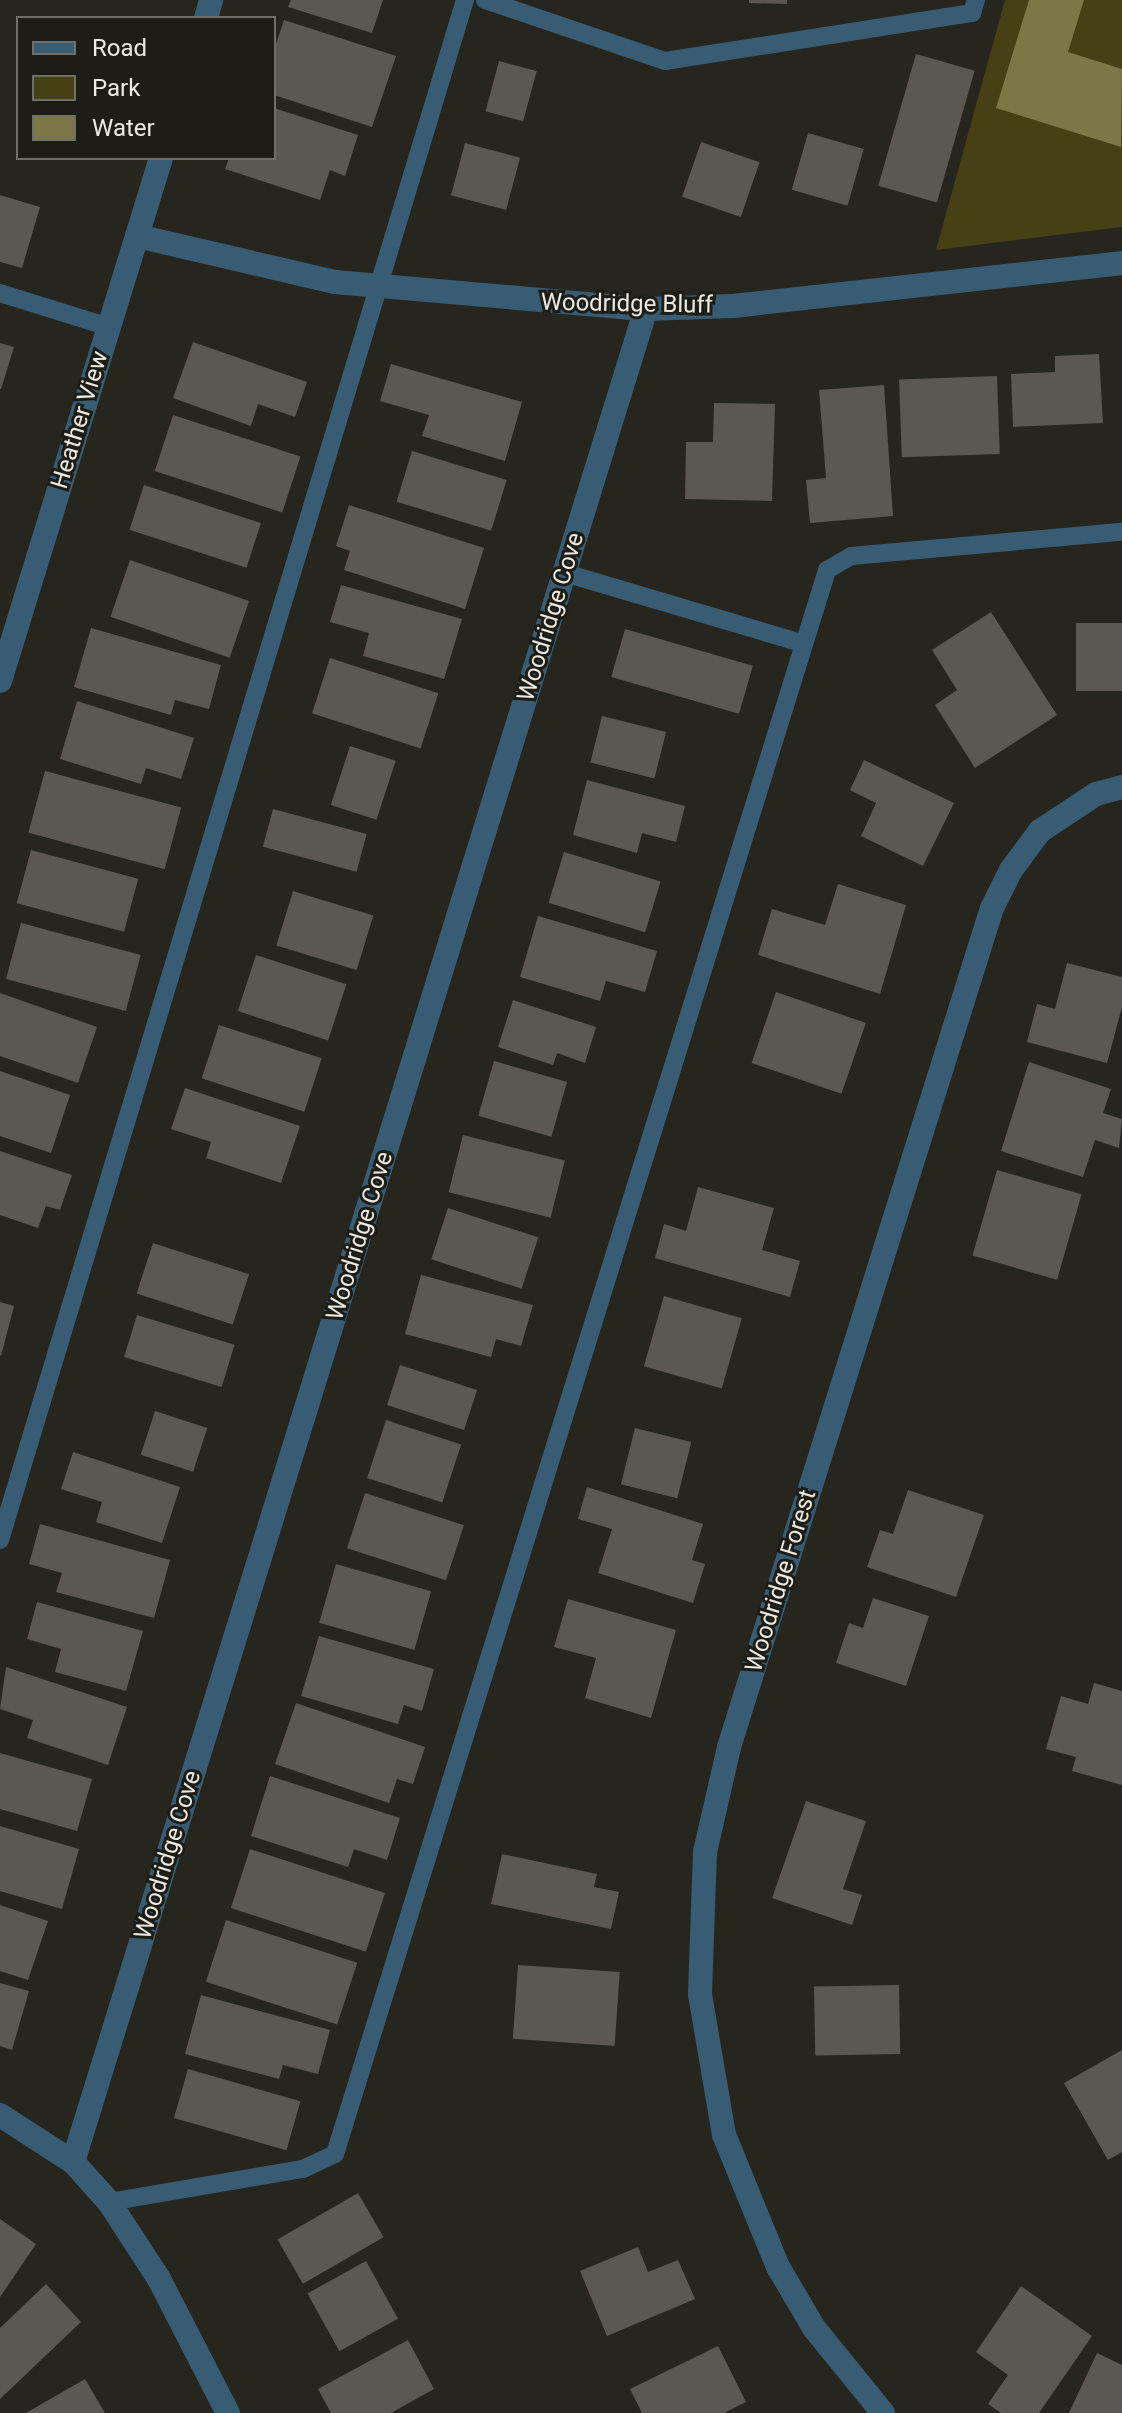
<!DOCTYPE html>
<html>
<head>
<meta charset="utf-8">
<style>
  body { margin:0 }
  #map { position:relative; width:1122px; height:2413px; overflow:hidden; background:#27261e; font-family:Roboto,sans-serif }
  div>[style] { position:absolute }
  [style*='--x'] { left:calc(var(--x)*1px); top:calc(var(--y)*1px); width:calc(var(--w)*1px); rotate:calc(var(--a)*1deg) }
  .green>* { inset:0; background:#464014 }
  .water>* { inset:0; background:#7d7647 }
  .building>* { inset:0; background:#5a5850; transform-origin:0 0 }
  .lane>* { height:18px; margin:-9px; padding:0 9px; transform-origin:9px; border-radius:9px; background:#385c74 }
  .street>* { height:24px; margin:-12px; padding:0 12px; transform-origin:12px; border-radius:12px; background:#385c74 }
  span { translate:-50% -50%; white-space:nowrap; text-align:center; line-height:1.15; -webkit-text-stroke:6px #1d1c15; paint-order:stroke }
  .street-label { font-size:24px; color:#ebeae5 }
  .legend { position:absolute; left:16px; top:16px; width:260px; height:144px; box-sizing:border-box; background:#1d1c15; border:2px solid #6f6e68; margin:0; padding:10px 14px; list-style:none; font-size:24px; color:#ebeae5 }
  .legend li { display:flex; align-items:center; gap:16px; height:40px }
  .legend b { width:40px; border:2px solid #6f6e68 }
</style>
</head>
<body>
<div id="map">
  <div class="green">
    <div style="clip-path:polygon(1005px 0,1122px 0,1122px 227px,936px 250px)"></div>
  </div>
  <div class="water">
    <div style="clip-path:polygon(1029px 0,1084px 0,1068px 52px,1122px 69px,1121px 147px,996px 108px)"></div>
  </div>
  <div class="building">
    <div style="clip-path:polygon(291px 0,383px 0,372px 33px,288px 7px)"></div>
    <div style="clip-path:polygon(749px 0,787px 0,787px 4px,749px 3px)"></div>
    <div style="clip-path:polygon(284px 20px,396px 56px,372px 127px,274px 95px,274px 50px)"></div>
    <div style="left:916px;top:54px;width:61px;height:137px;rotate:16deg"></div>
    <div style="left:499px;top:61px;width:39px;height:52px;rotate:15deg"></div>
    <div style="clip-path:polygon(274px 108px,358px 135px,345px 176px,330px 170px,320px 200px,225px 169px,229px 158px,274px 158px)"></div>
    <div style="left:808px;top:133px;width:58px;height:59px;rotate:16deg"></div>
    <div style="left:701px;top:142px;width:62px;height:58px;rotate:19deg"></div>
    <div style="left:465px;top:143px;width:57px;height:54px;rotate:15deg"></div>
    <div style="clip-path:polygon(0 195px,40px 207px,22px 268px,0 262px)"></div>
    <div style="clip-path:polygon(193px 342px,307px 382px,295px 417px,258px 404px,251px 426px,173px 398px)"></div>
    <div style="clip-path:polygon(0 343px,14px 347px,1px 389px,0 389px)"></div>
    <div style="clip-path:polygon(1099px 354px,1103px 423px,1013px 427px,1011px 374px,1055px 372px,1055px 356px)"></div>
    <div style="clip-path:polygon(391px 364px,522px 402px,505px 461px,422px 436px,429px 415px,380px 401px)"></div>
    <div style="left:997px;top:376px;width:78px;height:98px;rotate:88deg"></div>
    <div style="clip-path:polygon(884px 385px,893px 516px,810px 523px,806px 480px,826px 478px,819px 390px)"></div>
    <div style="clip-path:polygon(714px 403px,775px 404px,772px 501px,685px 499px,686px 442px,713px 442px)"></div>
    <div style="left:173px;top:415px;width:134px;height:59px;rotate:18deg"></div>
    <div style="left:412px;top:451px;width:99px;height:53px;rotate:17deg"></div>
    <div style="left:144px;top:485px;width:123px;height:47px;rotate:18deg"></div>
    <div style="clip-path:polygon(349px 505px,484px 548px,465px 609px,344px 570px,350px 551px,336px 546px)"></div>
    <div style="left:130px;top:560px;width:126px;height:60px;rotate:19deg"></div>
    <div style="clip-path:polygon(341px 585px,462px 619px,444px 679px,363px 656px,369px 633px,330px 622px)"></div>
    <div style="clip-path:polygon(991px 612px,1057px 715px,975px 768px,935px 705px,957px 690px,932px 650px)"></div>
    <div style="left:1122px;top:623px;width:68px;height:46px;rotate:90deg"></div>
    <div style="clip-path:polygon(91px 628px,221px 665px,209px 709px,175px 700px,171px 715px,74px 687px)"></div>
    <div style="left:625px;top:629px;width:133px;height:50px;rotate:16deg"></div>
    <div style="left:330px;top:658px;width:114px;height:58px;rotate:18deg"></div>
    <div style="clip-path:polygon(77px 701px,194px 738px,181px 779px,146px 768px,141px 784px,60px 759px)"></div>
    <div style="left:602px;top:716px;width:66px;height:48px;rotate:14deg"></div>
    <div style="left:350px;top:746px;width:48px;height:62px;rotate:18deg"></div>
    <div style="clip-path:polygon(864px 760px,954px 803px,923px 866px,861px 836px,876px 803px,850px 790px)"></div>
    <div style="left:45px;top:771px;width:141px;height:64px;rotate:15deg"></div>
    <div style="clip-path:polygon(587px 780px,685px 806px,676px 842px,642px 833px,637px 853px,573px 835px)"></div>
    <div style="left:273px;top:809px;width:97px;height:39px;rotate:15deg"></div>
    <div style="left:31px;top:850px;width:111px;height:55px;rotate:15deg"></div>
    <div style="left:564px;top:852px;width:101px;height:53px;rotate:17deg"></div>
    <div style="clip-path:polygon(838px 884px,906px 905px,880px 994px,758px 955px,772px 909px,825px 925px)"></div>
    <div style="left:293px;top:891px;width:84px;height:57px;rotate:17deg"></div>
    <div style="clip-path:polygon(538px 916px,657px 951px,645px 992px,606px 981px,600px 1001px,520px 977px)"></div>
    <div style="left:21px;top:923px;width:124px;height:58px;rotate:15deg"></div>
    <div style="left:256px;top:955px;width:95px;height:59px;rotate:18deg"></div>
    <div style="clip-path:polygon(1067px 963px,1122px 977px,1122px 1007px,1107px 1063px,1027px 1042px,1037px 1004px,1055px 1009px)"></div>
    <div style="left:776px;top:992px;width:95px;height:75px;rotate:19deg"></div>
    <div style="clip-path:polygon(0 993px,97px 1027px,78px 1083px,0 1056px)"></div>
    <div style="clip-path:polygon(513px 1000px,596px 1027px,585px 1063px,557px 1053px,553px 1065px,498px 1047px)"></div>
    <div style="left:219px;top:1025px;width:108px;height:56px;rotate:18deg"></div>
    <div style="left:494px;top:1061px;width:76px;height:57px;rotate:16deg"></div>
    <div style="clip-path:polygon(1029px 1062px,1111px 1089px,1103px 1113px,1122px 1119px,1119px 1148px,1095px 1140px,1083px 1177px,1001px 1151px)"></div>
    <div style="clip-path:polygon(0 1071px,70px 1095px,51px 1153px,0 1136px)"></div>
    <div style="clip-path:polygon(185px 1088px,300px 1126px,281px 1183px,206px 1158px,211px 1142px,171px 1129px)"></div>
    <div style="left:463px;top:1135px;width:105px;height:59px;rotate:14deg"></div>
    <div style="clip-path:polygon(0 1151px,72px 1175px,60px 1210px,46px 1206px,38px 1228px,0 1215px)"></div>
    <div style="left:997px;top:1170px;width:88px;height:89px;rotate:16deg"></div>
    <div style="clip-path:polygon(698px 1187px,774px 1208px,762px 1250px,800px 1261px,790px 1297px,655px 1258px,664px 1224px,686px 1231px)"></div>
    <div style="left:448px;top:1208px;width:95px;height:54px;rotate:18deg"></div>
    <div style="left:153px;top:1243px;width:101px;height:53px;rotate:18deg"></div>
    <div style="clip-path:polygon(421px 1275px,533px 1305px,521px 1346px,496px 1339px,491px 1357px,405px 1334px)"></div>
    <div style="left:664px;top:1296px;width:81px;height:73px;rotate:16deg"></div>
    <div style="clip-path:polygon(0 1302px,14px 1306px,1px 1356px,0 1355px)"></div>
    <div style="left:137px;top:1315px;width:102px;height:44px;rotate:17deg"></div>
    <div style="left:400px;top:1365px;width:81px;height:42px;rotate:18deg"></div>
    <div style="left:155px;top:1411px;width:55px;height:46px;rotate:18deg"></div>
    <div style="left:386px;top:1420px;width:79px;height:61px;rotate:18deg"></div>
    <div style="left:635px;top:1428px;width:58px;height:58px;rotate:14deg"></div>
    <div style="clip-path:polygon(73px 1452px,180px 1487px,162px 1543px,96px 1522px,102px 1502px,61px 1489px)"></div>
    <div style="clip-path:polygon(587px 1487px,703px 1524px,692px 1560px,705px 1564px,693px 1603px,598px 1573px,612px 1529px,578px 1519px)"></div>
    <div style="clip-path:polygon(908px 1490px,984px 1515px,956px 1597px,867px 1567px,880px 1530px,893px 1534px)"></div>
    <div style="left:365px;top:1493px;width:104px;height:58px;rotate:18deg"></div>
    <div style="clip-path:polygon(40px 1524px,170px 1560px,154px 1618px,56px 1592px,62px 1573px,29px 1564px)"></div>
    <div style="left:336px;top:1564px;width:99px;height:61px;rotate:16deg"></div>
    <div style="clip-path:polygon(873px 1598px,929px 1616px,906px 1686px,836px 1663px,849px 1623px,863px 1628px)"></div>
    <div style="clip-path:polygon(568px 1599px,676px 1630px,651px 1718px,585px 1698px,596px 1658px,554px 1647px)"></div>
    <div style="clip-path:polygon(37px 1602px,143px 1631px,126px 1691px,55px 1672px,61px 1649px,27px 1639px)"></div>
    <div style="clip-path:polygon(319px 1636px,434px 1669px,422px 1711px,404px 1705px,398px 1724px,301px 1696px)"></div>
    <div style="clip-path:polygon(6px 1667px,127px 1707px,108px 1765px,27px 1738px,33px 1720px,0 1709px)"></div>
    <div style="clip-path:polygon(1094px 1683px,1122px 1691px,1122px 1785px,1072px 1771px,1076px 1757px,1046px 1749px,1061px 1696px,1088px 1704px)"></div>
    <div style="clip-path:polygon(296px 1703px,425px 1747px,413px 1784px,397px 1779px,389px 1803px,275px 1764px)"></div>
    <div style="clip-path:polygon(0 1753px,92px 1779px,77px 1831px,0 1809px)"></div>
    <div style="clip-path:polygon(270px 1776px,400px 1818px,387px 1860px,354px 1849px,348px 1867px,251px 1836px)"></div>
    <div style="clip-path:polygon(806px 1801px,866px 1821px,843px 1889px,862px 1895px,852px 1925px,772px 1898px)"></div>
    <div style="clip-path:polygon(0 1826px,79px 1849px,62px 1909px,0 1891px)"></div>
    <div style="left:250px;top:1849px;width:142px;height:62px;rotate:18deg"></div>
    <div style="clip-path:polygon(502px 1854px,597px 1874px,594px 1887px,619px 1892px,611px 1929px,491px 1904px)"></div>
    <div style="clip-path:polygon(0 1905px,48px 1921px,28px 1980px,0 1971px)"></div>
    <div style="left:226px;top:1920px;width:138px;height:65px;rotate:18deg"></div>
    <div style="left:518px;top:1965px;width:102px;height:74px;rotate:4deg"></div>
    <div style="clip-path:polygon(0 1983px,29px 1991px,12px 2050px,0 2046px)"></div>
    <div style="left:899px;top:1985px;width:69px;height:85px;rotate:89deg"></div>
    <div style="clip-path:polygon(201px 1995px,330px 2030px,318px 2074px,283px 2065px,279px 2079px,185px 2054px)"></div>
    <div style="clip-path:polygon(1122px 2050px,1122px 2152px,1108px 2160px,1064px 2083px)"></div>
    <div style="left:188px;top:2069px;width:117px;height:51px;rotate:16deg"></div>
    <div style="left:358px;top:2193px;width:51px;height:93px;rotate:60deg"></div>
    <div style="clip-path:polygon(0 2219px,36px 2244px,0 2297px)"></div>
    <div style="clip-path:polygon(638px 2247px,648px 2272px,678px 2260px,695px 2299px,607px 2336px,580px 2271px)"></div>
    <div style="left:366px;top:2261px;width:66px;height:67px;rotate:61deg"></div>
    <div style="clip-path:polygon(46px 2284px,81px 2322px,0 2399px,0 2328px)"></div>
    <div style="clip-path:polygon(1021px 2286px,1092px 2336px,1039px 2413px,1001px 2413px,988px 2404px,1008px 2375px,976px 2352px)"></div>
    <div style="clip-path:polygon(408px 2340px,434px 2389px,391px 2413px,331px 2413px,318px 2389px)"></div>
    <div style="clip-path:polygon(718px 2346px,746px 2402px,724px 2413px,642px 2413px,630px 2389px)"></div>
    <div style="clip-path:polygon(1097px 2353px,1122px 2365px,1122px 2413px,1069px 2413px)"></div>
    <div style="clip-path:polygon(85px 2379px,105px 2413px,26px 2413px)"></div>
  </div>
  <div class="lane">
    <div style="--x:485;--y:0;--w:190;--a:18.7"></div>
    <div style="--x:665;--y:61;--w:311;--a:-8.9"></div>
    <div style="--x:972;--y:13;--w:14;--a:-73"></div>
    <div style="--x:0;--y:293;--w:114;--a:17.3"></div>
    <div style="--x:565;--y:573;--w:246;--a:16.5"></div>
    <div style="--x:0;--y:1540;--w:1609;--a:-73.2"></div>
    <div style="--x:109;--y:2202;--w:197;--a:-9.7"></div>
    <div style="--x:303;--y:2169;--w:35;--a:-25"></div>
    <div style="--x:335;--y:2154;--w:1659;--a:-72.74"></div>
    <div style="--x:827;--y:570;--w:28;--a:-30"></div>
    <div style="--x:851;--y:556;--w:272;--a:-5.1"></div>
  </div>
  <div class="street">
    <div style="--x:206;--y:18;--w:19;--a:-74"></div>
    <div style="--x:137;--y:236;--w:203;--a:13.1"></div>
    <div style="--x:335;--y:282;--w:312;--a:5"></div>
    <div style="--x:646;--y:309;--w:87;--a:-2"></div>
    <div style="--x:733;--y:306;--w:391;--a:-6.3"></div>
    <div style="--x:0;--y:681;--w:547;--a:-72.89"></div>
    <div style="--x:0;--y:2115;--w:87;--a:32.8"></div>
    <div style="--x:73;--y:2162;--w:54;--a:48"></div>
    <div style="--x:109;--y:2202;--w:92;--a:57"></div>
    <div style="--x:159;--y:2279;--w:151;--a:62.8"></div>
    <div style="--x:73;--y:2162;--w:1940;--a:-72.82"></div>
    <div style="--x:883;--y:2413;--w:109;--a:-129.1"></div>
    <div style="--x:814;--y:2328;--w:71;--a:-120.5"></div>
    <div style="--x:778;--y:2267;--w:143;--a:-112.2"></div>
    <div style="--x:724;--y:2135;--w:143;--a:-99.7"></div>
    <div style="--x:700;--y:1994;--w:142;--a:-88"></div>
    <div style="--x:705;--y:1852;--w:108;--a:-77.1"></div>
    <div style="--x:729;--y:1747;--w:879;--a:-72.6"></div>
    <div style="--x:992;--y:908;--w:42;--a:-63.4"></div>
    <div style="--x:1011;--y:870;--w:49;--a:-53.4"></div>
    <div style="--x:1040;--y:831;--w:67;--a:-33.5"></div>
    <div style="--x:1096;--y:794;--w:27;--a:-15"></div>
  </div>
  <div class="street-label">
    <span style="left:627px;top:304px;rotate:1deg">Woodridge Bluff</span>
    <span style="left:80px;top:420px;rotate:-73deg">Heather View</span>
    <span style="left:551px;top:617px;rotate:-73deg">Woodridge Cove</span>
    <span style="left:360px;top:1236px;rotate:-73deg">Woodridge Cove</span>
    <span style="left:781px;top:1581px;rotate:-73deg">Woodridge Forest</span>
    <span style="left:168px;top:1855px;rotate:-73deg">Woodridge Cove</span>
  </div>
  <ul class="legend">
  <li><b style="height:10px;background:#385c74"></b>Road</li>
  <li><b style="height:22px;background:#464014"></b>Park</li>
  <li><b style="height:22px;background:#7d7647"></b>Water</li>
  </ul>
</div>
</body>
</html>
